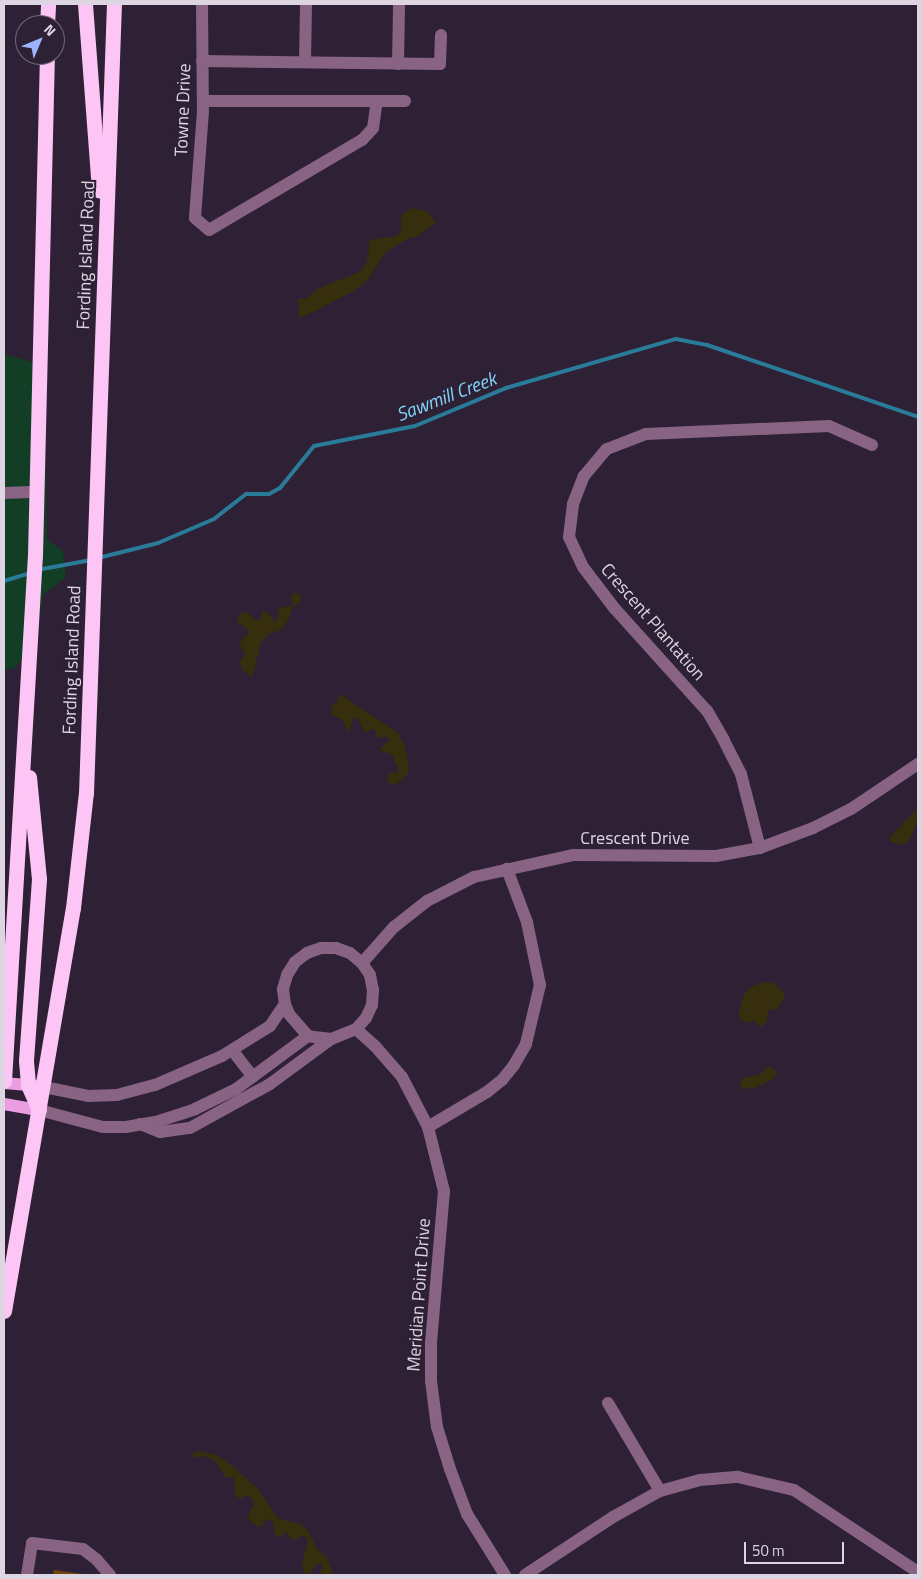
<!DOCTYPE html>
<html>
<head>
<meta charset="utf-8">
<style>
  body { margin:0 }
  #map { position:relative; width:922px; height:1579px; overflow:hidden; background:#2e2135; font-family:"Titillium Web",sans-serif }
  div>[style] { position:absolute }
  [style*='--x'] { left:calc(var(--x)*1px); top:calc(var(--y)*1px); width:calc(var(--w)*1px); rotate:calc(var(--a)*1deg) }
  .green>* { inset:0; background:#113e24 }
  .sand>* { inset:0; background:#362e0d }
  .stream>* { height:4px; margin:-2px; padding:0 2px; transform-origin:2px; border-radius:2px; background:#2a7b99 }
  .building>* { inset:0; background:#70430c }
  .minor>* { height:12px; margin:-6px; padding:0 6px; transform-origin:6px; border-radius:6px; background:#886384 }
  .major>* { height:12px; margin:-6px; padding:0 6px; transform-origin:6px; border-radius:6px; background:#eb9de2 }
  .highway>* { height:15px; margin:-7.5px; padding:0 7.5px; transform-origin:7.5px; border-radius:7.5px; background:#fdc5f5 }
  span { translate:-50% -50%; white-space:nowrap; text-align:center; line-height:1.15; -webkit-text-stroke:4px #2e2135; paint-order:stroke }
  .street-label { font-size:18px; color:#ddd5e2 }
  .water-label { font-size:19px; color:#82d6fa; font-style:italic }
  .frame { position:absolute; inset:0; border:5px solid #ddd5e2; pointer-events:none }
  .north { position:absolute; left:15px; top:15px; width:50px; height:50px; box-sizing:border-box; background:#2e2135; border:1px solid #74697a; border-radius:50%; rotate:45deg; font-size:14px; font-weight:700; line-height:20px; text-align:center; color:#ddd5e2 }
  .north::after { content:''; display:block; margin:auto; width:18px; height:22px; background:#9bb4fd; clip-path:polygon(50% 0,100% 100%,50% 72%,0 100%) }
  .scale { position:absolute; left:744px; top:1542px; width:100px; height:22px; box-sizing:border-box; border:2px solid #ddd5e2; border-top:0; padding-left:6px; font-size:15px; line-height:18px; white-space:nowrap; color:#ddd5e2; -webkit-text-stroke:4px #2e2135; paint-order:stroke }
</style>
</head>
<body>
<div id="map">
  <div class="green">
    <div style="clip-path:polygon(4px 354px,36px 363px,44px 371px,47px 540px,63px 551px,66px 577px,43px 595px,35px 648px,14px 668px,4px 670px)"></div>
  </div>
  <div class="sand">
    <div style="clip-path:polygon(411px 208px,427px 211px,436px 222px,416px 237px,411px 237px,386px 252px,368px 280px,354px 291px,305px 316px,301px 317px,298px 315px,299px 307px,297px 300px,299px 299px,307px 298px,319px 288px,360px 272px,366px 263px,370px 245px,368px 240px,397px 236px,401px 230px,401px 215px)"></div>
    <div style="clip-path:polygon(295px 592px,301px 596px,301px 601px,291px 610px,289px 619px,281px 630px,270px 633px,261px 643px,252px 677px,242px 669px,240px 662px,245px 654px,239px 643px,250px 631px,237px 622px,237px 618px,243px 612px,248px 613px,256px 620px,260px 620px,263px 611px,267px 612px,275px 621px,278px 619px,279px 608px,293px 606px,291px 597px)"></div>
    <div style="clip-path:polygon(340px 694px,398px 733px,404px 744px,409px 764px,408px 773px,402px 780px,396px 784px,391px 784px,387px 781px,388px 774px,397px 772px,398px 769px,392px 754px,381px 751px,380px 749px,389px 741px,388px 737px,377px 737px,374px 729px,364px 732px,358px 718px,352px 720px,352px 725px,347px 732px,342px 719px,331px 715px,332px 705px,339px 700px,337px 697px)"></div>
    <div style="clip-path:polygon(918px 808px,918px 820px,909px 841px,900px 845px,890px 841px,889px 839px,892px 835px)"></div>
    <div style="clip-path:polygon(764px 982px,773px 983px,779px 987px,784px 994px,784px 999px,776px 1010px,768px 1010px,767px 1022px,761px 1027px,753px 1020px,747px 1023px,743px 1021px,738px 1016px,744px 995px,750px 987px)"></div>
    <div style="clip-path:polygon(768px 1066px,776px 1071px,777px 1074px,773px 1079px,755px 1088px,745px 1089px,739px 1085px,744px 1078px,761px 1074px)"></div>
    <div style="clip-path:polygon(199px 1451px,217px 1455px,233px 1466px,257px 1488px,278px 1518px,302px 1525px,309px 1532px,317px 1549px,327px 1557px,333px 1575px,319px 1575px,322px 1568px,321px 1564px,317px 1564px,309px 1575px,304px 1573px,302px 1564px,308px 1540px,306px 1537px,301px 1536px,296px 1540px,292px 1540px,287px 1532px,277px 1538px,274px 1532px,273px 1523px,267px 1518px,262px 1526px,257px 1527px,247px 1518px,254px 1505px,252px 1498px,247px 1495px,240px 1499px,235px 1495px,234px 1477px,226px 1478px,215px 1461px,204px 1456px,193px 1458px,193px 1453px)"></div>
  </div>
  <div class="stream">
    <div style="--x:98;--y:558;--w:62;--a:-14"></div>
    <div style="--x:158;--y:543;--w:61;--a:-23.2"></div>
    <div style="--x:214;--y:519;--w:41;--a:-38"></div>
    <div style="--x:246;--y:494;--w:23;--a:0"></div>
    <div style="--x:269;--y:494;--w:13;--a:-29"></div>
    <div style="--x:280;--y:488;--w:54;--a:-51"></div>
    <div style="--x:314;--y:446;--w:103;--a:-11.2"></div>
    <div style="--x:415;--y:426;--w:99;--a:-22.7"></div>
    <div style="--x:506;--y:388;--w:177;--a:-16.1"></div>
    <div style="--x:676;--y:339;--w:32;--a:11"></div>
    <div style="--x:707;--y:345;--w:223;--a:18.8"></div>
    <div style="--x:37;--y:570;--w:55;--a:-10.5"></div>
    <div style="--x:4;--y:581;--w:27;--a:-17"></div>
  </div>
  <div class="building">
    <div style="clip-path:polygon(54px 1570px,83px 1574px,83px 1575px,53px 1575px)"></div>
  </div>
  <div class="minor">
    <div style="--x:202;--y:4;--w:107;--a:89.5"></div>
    <div style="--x:203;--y:111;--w:107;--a:94.3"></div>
    <div style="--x:195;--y:218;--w:18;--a:41"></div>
    <div style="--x:209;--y:230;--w:178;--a:-30.5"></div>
    <div style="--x:362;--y:140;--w:16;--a:-47"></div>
    <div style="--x:373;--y:128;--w:27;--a:-82"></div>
    <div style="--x:202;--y:61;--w:238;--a:0.7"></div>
    <div style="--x:440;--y:64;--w:29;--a:-88"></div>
    <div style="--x:305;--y:62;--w:58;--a:-89"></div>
    <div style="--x:398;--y:64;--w:60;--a:-89"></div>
    <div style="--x:203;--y:101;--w:202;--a:0"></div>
    <div style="--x:4;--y:493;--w:33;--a:-2"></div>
    <div style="--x:760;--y:848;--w:76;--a:-104.4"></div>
    <div style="--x:741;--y:774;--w:38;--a:-117"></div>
    <div style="--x:724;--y:740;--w:34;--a:-120"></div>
    <div style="--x:707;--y:711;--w:137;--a:-132"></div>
    <div style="--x:615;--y:609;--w:53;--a:-127.3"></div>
    <div style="--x:583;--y:567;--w:33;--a:-115"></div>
    <div style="--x:569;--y:537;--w:33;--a:-83"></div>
    <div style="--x:573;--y:504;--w:30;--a:-69"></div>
    <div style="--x:584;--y:476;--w:35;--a:-50"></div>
    <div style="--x:607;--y:449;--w:42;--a:-21"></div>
    <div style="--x:646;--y:434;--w:183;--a:-2.5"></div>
    <div style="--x:829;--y:426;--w:47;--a:23.8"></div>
    <div style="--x:321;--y:948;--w:15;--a:0"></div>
    <div style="--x:336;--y:948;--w:15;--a:20"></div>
    <div style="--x:350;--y:953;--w:16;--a:40"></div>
    <div style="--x:362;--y:963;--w:14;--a:56"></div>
    <div style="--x:370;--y:975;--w:15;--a:79"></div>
    <div style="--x:373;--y:990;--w:15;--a:94"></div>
    <div style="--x:372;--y:1005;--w:14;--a:115"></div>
    <div style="--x:366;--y:1018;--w:15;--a:132"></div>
    <div style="--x:356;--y:1029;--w:27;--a:158"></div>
    <div style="--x:331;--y:1039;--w:23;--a:-173"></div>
    <div style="--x:308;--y:1036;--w:29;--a:-131"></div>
    <div style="--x:289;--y:1014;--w:11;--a:-112"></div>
    <div style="--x:285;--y:1004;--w:15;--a:-98"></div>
    <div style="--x:283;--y:989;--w:15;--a:-74"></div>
    <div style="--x:287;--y:975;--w:15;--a:-58"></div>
    <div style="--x:295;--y:962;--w:15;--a:-37"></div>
    <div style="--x:307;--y:953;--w:15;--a:-20"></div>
    <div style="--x:362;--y:963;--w:48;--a:-48.4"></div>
    <div style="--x:394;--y:927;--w:42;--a:-38.2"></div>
    <div style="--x:427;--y:901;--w:53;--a:-27.1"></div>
    <div style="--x:474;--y:877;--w:101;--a:-12.5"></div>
    <div style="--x:573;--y:855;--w:143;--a:0.4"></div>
    <div style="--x:716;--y:856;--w:45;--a:-10.3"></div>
    <div style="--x:760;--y:848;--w:57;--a:-20.7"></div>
    <div style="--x:813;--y:828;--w:42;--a:-26.6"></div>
    <div style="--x:851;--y:809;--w:81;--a:-33.9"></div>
    <div style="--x:356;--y:1029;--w:25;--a:42"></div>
    <div style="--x:375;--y:1046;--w:41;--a:48.9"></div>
    <div style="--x:402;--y:1077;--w:56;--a:62.5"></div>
    <div style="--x:428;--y:1127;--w:66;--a:76"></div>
    <div style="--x:444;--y:1191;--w:153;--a:94.9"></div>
    <div style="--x:431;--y:1343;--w:38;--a:90"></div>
    <div style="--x:431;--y:1381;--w:46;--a:82.6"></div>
    <div style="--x:437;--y:1427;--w:44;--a:72.8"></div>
    <div style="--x:450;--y:1469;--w:48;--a:69.3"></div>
    <div style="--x:467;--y:1514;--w:72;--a:58.1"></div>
    <div style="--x:232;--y:1050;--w:34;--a:52"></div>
    <div style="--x:44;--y:1087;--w:46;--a:11.3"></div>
    <div style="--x:89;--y:1096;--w:28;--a:-2"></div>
    <div style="--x:117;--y:1095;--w:39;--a:-15"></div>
    <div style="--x:155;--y:1085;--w:73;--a:-23.4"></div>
    <div style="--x:222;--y:1056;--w:57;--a:-32"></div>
    <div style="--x:270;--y:1026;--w:27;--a:-56"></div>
    <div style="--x:39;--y:1110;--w:66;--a:14.9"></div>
    <div style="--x:103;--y:1127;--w:23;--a:0"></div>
    <div style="--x:126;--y:1127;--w:34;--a:-10"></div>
    <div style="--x:159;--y:1121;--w:38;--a:-18"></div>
    <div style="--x:195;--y:1109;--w:46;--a:-26"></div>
    <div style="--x:236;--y:1089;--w:89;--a:-36.4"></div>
    <div style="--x:140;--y:1124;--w:22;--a:22"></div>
    <div style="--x:160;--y:1132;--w:30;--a:-8"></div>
    <div style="--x:190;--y:1128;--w:91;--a:-28.8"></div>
    <div style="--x:270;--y:1084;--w:76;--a:-36.4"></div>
    <div style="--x:428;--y:1127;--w:69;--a:-30.7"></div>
    <div style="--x:487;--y:1092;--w:19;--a:-39"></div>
    <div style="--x:502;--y:1080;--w:19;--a:-51"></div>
    <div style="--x:514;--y:1065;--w:24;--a:-60"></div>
    <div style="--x:526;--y:1044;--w:61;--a:-76.7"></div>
    <div style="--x:540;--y:985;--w:64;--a:-101.7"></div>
    <div style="--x:527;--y:922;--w:57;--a:-110.7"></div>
    <div style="--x:608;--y:1403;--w:102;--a:59.4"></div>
    <div style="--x:27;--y:1575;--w:32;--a:-81"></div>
    <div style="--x:32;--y:1543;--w:51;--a:6.7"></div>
    <div style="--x:83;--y:1549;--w:18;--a:38"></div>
    <div style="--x:97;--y:1560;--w:20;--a:49"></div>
    <div style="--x:525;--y:1575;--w:105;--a:-33.4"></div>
    <div style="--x:613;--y:1517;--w:54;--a:-29"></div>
    <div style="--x:660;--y:1491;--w:41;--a:-15.4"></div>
    <div style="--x:700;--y:1480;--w:38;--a:-5"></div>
    <div style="--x:738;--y:1477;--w:57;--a:13.1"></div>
    <div style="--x:794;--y:1490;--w:149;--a:33.5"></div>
  </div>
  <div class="major">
    <div style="--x:4;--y:1083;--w:33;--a:5"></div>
    <div style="--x:4;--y:1104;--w:36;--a:10"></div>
  </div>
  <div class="highway">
    <div style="--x:85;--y:4;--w:187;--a:85.7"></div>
    <div style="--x:47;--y:25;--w:21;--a:-87"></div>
    <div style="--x:29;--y:777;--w:102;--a:84.4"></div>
    <div style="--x:39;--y:879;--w:182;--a:94.1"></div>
    <div style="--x:26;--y:1061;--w:24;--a:85"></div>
    <div style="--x:28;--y:1085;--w:27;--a:66"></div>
    <div style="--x:4;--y:1081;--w:527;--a:-86.63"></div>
    <div style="--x:35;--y:555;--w:500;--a:-88.63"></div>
    <div style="--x:4;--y:1311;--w:409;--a:-80.3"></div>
    <div style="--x:73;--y:908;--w:116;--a:-83.6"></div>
    <div style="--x:86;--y:793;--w:789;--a:-87.97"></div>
  </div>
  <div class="street-label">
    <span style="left:183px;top:110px;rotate:-88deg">Towne Drive</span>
    <span style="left:86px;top:255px;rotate:-88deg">Fording Island Road</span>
    <span style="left:653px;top:622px;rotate:49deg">Crescent Plantation</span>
    <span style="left:72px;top:660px;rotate:-88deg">Fording Island Road</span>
    <span style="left:635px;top:838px">Crescent Drive</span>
    <span style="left:419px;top:1295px;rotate:-86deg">Meridian Point Drive</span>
  </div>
  <div class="water-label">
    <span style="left:446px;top:396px;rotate:-21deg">Sawmill Creek</span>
  </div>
  <div class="frame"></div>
  <div class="north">N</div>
  <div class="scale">50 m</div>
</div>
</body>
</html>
